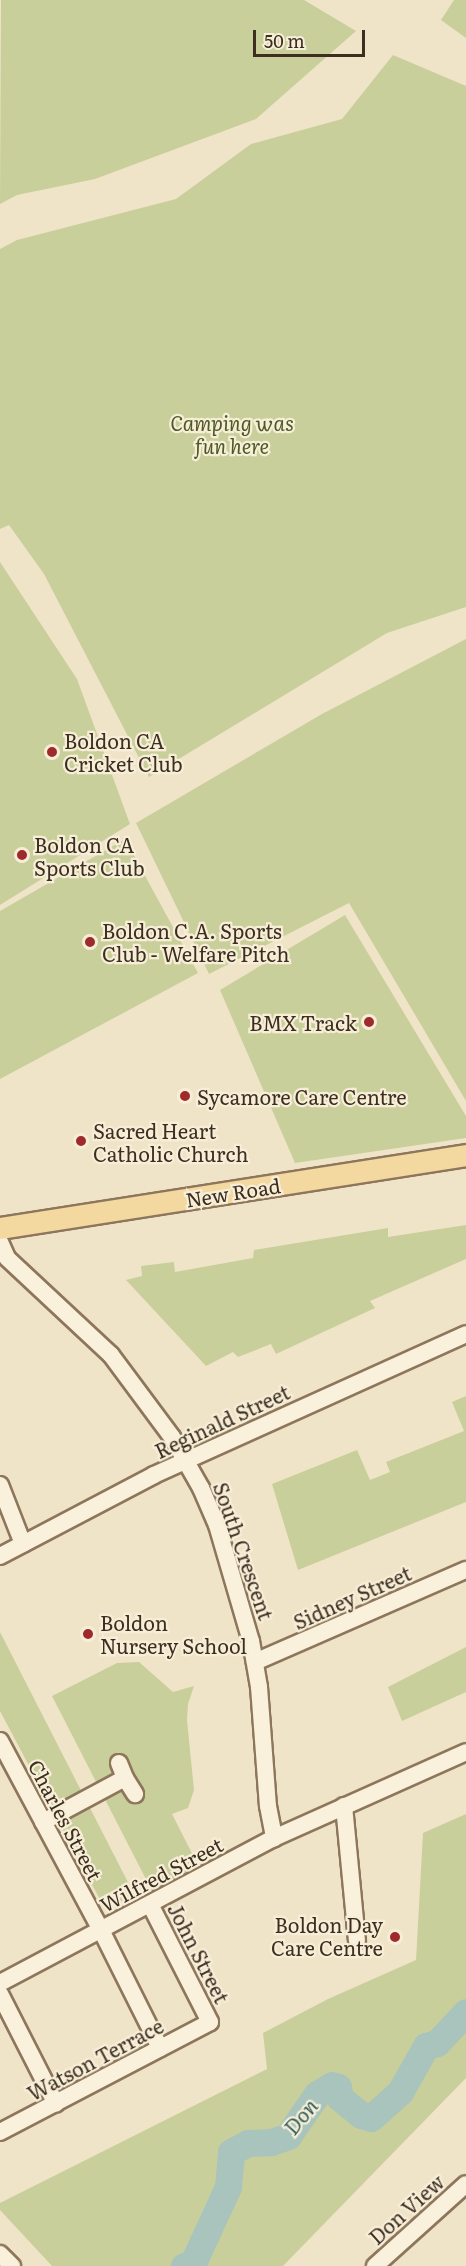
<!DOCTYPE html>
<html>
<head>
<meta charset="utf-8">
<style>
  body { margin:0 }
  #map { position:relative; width:466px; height:2266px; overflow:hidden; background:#f0e4c8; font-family:Literata,serif }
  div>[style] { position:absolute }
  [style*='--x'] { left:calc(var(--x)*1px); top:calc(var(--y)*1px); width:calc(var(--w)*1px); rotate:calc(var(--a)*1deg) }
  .green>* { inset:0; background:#c9cf9b }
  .river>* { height:27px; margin:-13.5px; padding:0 13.5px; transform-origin:13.5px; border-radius:13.5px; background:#a9c4bc }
  .roads { filter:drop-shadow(2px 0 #8d765c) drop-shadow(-2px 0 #8d765c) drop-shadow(0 2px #8d765c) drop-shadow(0 -2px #8d765c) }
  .minor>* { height:16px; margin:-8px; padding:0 8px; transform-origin:8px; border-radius:8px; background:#faf1dc }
  .major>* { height:21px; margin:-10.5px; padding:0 10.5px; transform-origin:10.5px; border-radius:10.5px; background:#f3d9a0 }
  .dots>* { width:16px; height:16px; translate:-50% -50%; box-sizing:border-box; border:3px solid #f7eed8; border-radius:50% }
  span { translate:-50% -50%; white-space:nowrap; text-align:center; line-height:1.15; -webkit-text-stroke:4.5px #f7eed8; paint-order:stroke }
  .park-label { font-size:20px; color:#4d5a26; font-style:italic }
  .poi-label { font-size:20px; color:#3d2e20 }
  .left { translate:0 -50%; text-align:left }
  .right { translate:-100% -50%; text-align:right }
  .street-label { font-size:20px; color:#3d2e20 }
  .water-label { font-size:21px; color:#2f5d5a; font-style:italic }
  .scale { position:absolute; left:253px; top:30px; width:112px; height:27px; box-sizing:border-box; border:3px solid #3d2e20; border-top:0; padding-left:8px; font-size:18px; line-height:21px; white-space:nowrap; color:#3d2e20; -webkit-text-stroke:4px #f7eed8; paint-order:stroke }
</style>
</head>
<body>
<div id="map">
  <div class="green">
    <div style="clip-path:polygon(1px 0,304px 0,356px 31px,256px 119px,95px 179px,17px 195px,0 204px)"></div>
    <div style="clip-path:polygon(454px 0,466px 0,466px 38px,441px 20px)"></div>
    <div style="clip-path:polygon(393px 55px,466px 86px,466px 607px,387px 633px,149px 777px,44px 574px,9px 525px,0 529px,0 249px,17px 240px,176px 199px,251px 144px,342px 119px)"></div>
    <div style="clip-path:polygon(0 562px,77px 679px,130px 824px,0 905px)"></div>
    <div style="clip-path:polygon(466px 639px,466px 1101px,349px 903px,209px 974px,136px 823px,322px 714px)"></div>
    <div style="clip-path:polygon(125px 839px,198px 973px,0 1079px,0 911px)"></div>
    <div style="clip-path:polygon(345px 915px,466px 1116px,466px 1138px,295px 1163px,220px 990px)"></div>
    <div style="clip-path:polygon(466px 1225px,466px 1259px,370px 1301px,375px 1308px,276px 1354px,271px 1344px,238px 1357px,233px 1352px,206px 1366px,126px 1280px,142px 1276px,141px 1266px,174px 1262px,175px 1272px,253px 1258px,254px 1250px,388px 1228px,388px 1237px)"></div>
    <div style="clip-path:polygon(466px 1396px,466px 1502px,298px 1570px,272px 1484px,357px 1450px,370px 1480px,390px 1472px,386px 1462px,464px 1431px,452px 1402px)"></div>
    <div style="clip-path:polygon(0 1632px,135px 1896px,105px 1909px,0 1711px)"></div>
    <div style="clip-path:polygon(466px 1647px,466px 1692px,402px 1721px,388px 1687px)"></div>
    <div style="clip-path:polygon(139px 1662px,173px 1692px,194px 1686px,188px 1704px,187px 1720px,194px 1790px,188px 1808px,172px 1814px,199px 1867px,152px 1891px,52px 1696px,117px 1663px)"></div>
    <div style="clip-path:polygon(466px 1814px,466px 2078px,283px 2266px,52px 2266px,0 2210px,0 2203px,267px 2069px,263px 2033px,328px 1999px,416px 1960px,423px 1833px)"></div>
  </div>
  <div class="river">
    <div style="--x:184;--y:2266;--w:9;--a:-18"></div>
    <div style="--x:193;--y:2263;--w:84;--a:-65.3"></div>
    <div style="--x:228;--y:2187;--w:35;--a:-85"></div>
    <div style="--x:231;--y:2152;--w:19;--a:-28"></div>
    <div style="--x:248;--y:2143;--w:23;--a:-2"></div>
    <div style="--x:271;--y:2142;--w:18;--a:-19"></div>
    <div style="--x:288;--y:2136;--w:51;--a:-55.4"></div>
    <div style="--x:317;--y:2094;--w:17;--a:-31"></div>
    <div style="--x:332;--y:2085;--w:6;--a:18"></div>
    <div style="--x:338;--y:2087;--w:11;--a:80"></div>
    <div style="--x:340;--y:2098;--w:27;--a:39"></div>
    <div style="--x:361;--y:2115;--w:10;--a:17"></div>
    <div style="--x:371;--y:2118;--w:39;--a:-42"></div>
    <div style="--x:400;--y:2092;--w:53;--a:-60.5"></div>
    <div style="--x:426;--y:2046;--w:11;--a:-15"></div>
    <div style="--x:437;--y:2043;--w:42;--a:-46.9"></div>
  </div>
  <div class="roads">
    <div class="minor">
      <div style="--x:0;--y:1242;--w:17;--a:66"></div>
      <div style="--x:7;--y:1258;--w:142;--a:43"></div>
      <div style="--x:111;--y:1355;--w:102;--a:53.4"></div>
      <div style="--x:172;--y:1437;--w:59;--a:60.4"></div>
      <div style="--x:201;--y:1488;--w:40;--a:66.6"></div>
      <div style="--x:217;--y:1525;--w:121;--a:73.7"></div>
      <div style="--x:251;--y:1641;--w:47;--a:80.1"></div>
      <div style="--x:259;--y:1687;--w:119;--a:85.7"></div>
      <div style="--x:268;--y:1806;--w:33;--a:79"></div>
      <div style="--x:0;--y:1485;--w:63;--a:68.7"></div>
      <div style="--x:0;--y:1556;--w:174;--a:-27.7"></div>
      <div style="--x:154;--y:1475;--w:342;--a:-24.3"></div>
      <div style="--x:255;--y:1662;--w:230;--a:-23.6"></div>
      <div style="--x:0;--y:1741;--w:214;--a:61.9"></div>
      <div style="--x:101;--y:1930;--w:132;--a:63.4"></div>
      <div style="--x:119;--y:1763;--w:16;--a:68"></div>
      <div style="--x:344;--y:1806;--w:135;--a:84.5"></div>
      <div style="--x:43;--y:1822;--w:93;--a:-28.2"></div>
      <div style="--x:125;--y:1778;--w:19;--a:58"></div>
      <div style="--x:0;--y:1983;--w:310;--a:-27.9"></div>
      <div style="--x:274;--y:1838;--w:210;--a:-24.1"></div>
      <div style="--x:0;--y:1994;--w:123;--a:63"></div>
      <div style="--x:0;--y:2132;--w:237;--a:-27.6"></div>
      <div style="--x:210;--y:2022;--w:132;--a:-117"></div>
      <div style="--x:0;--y:2254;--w:17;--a:45"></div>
      <div style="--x:375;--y:2266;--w:122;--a:-42"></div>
    </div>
    <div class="major">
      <div style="--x:0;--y:1228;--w:472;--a:-8.9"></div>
    </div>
  </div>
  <div class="dots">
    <div style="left:52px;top:752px;background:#9e2a2b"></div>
    <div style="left:22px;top:855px;background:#9e2a2b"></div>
    <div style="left:90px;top:942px;background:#9e2a2b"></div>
    <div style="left:369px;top:1022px;background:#9e2a2b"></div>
    <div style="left:185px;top:1096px;background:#9e2a2b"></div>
    <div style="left:81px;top:1141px;background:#9e2a2b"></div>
    <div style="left:88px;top:1634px;background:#9e2a2b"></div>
    <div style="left:395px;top:1937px;background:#9e2a2b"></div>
  </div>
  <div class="park-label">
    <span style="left:232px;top:434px">Camping was<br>fun here</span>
  </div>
  <div class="poi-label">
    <span class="left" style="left:64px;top:752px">Boldon CA<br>Cricket Club</span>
    <span class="left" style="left:34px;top:856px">Boldon CA<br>Sports Club</span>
    <span class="left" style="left:102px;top:942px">Boldon C.A. Sports<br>Club - Welfare Pitch</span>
    <span class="right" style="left:357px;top:1022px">BMX Track</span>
    <span class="left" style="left:197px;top:1096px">Sycamore Care Centre</span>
    <span class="left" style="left:93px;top:1142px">Sacred Heart<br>Catholic Church</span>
    <span class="left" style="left:100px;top:1634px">Boldon<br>Nursery School</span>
    <span class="right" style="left:383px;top:1936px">Boldon Day<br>Care Centre</span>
  </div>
  <div class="street-label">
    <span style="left:233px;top:1192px;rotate:-9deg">New Road</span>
    <span style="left:222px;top:1421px;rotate:-25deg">Reginald Street</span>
    <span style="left:244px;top:1551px;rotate:71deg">South Crescent</span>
    <span style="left:352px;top:1597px;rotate:-24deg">Sidney Street</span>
    <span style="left:66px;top:1820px;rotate:62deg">Charles Street</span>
    <span style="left:161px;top:1874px;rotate:-28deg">Wilfred Street</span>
    <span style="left:199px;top:1953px;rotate:63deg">John Street</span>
    <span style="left:95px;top:2059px;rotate:-28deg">Watson Terrace</span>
    <span style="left:406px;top:2209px;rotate:-42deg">Don View</span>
  </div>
  <div class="water-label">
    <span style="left:300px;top:2116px;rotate:-50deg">Don</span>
  </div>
  <div class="scale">50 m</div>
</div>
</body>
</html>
